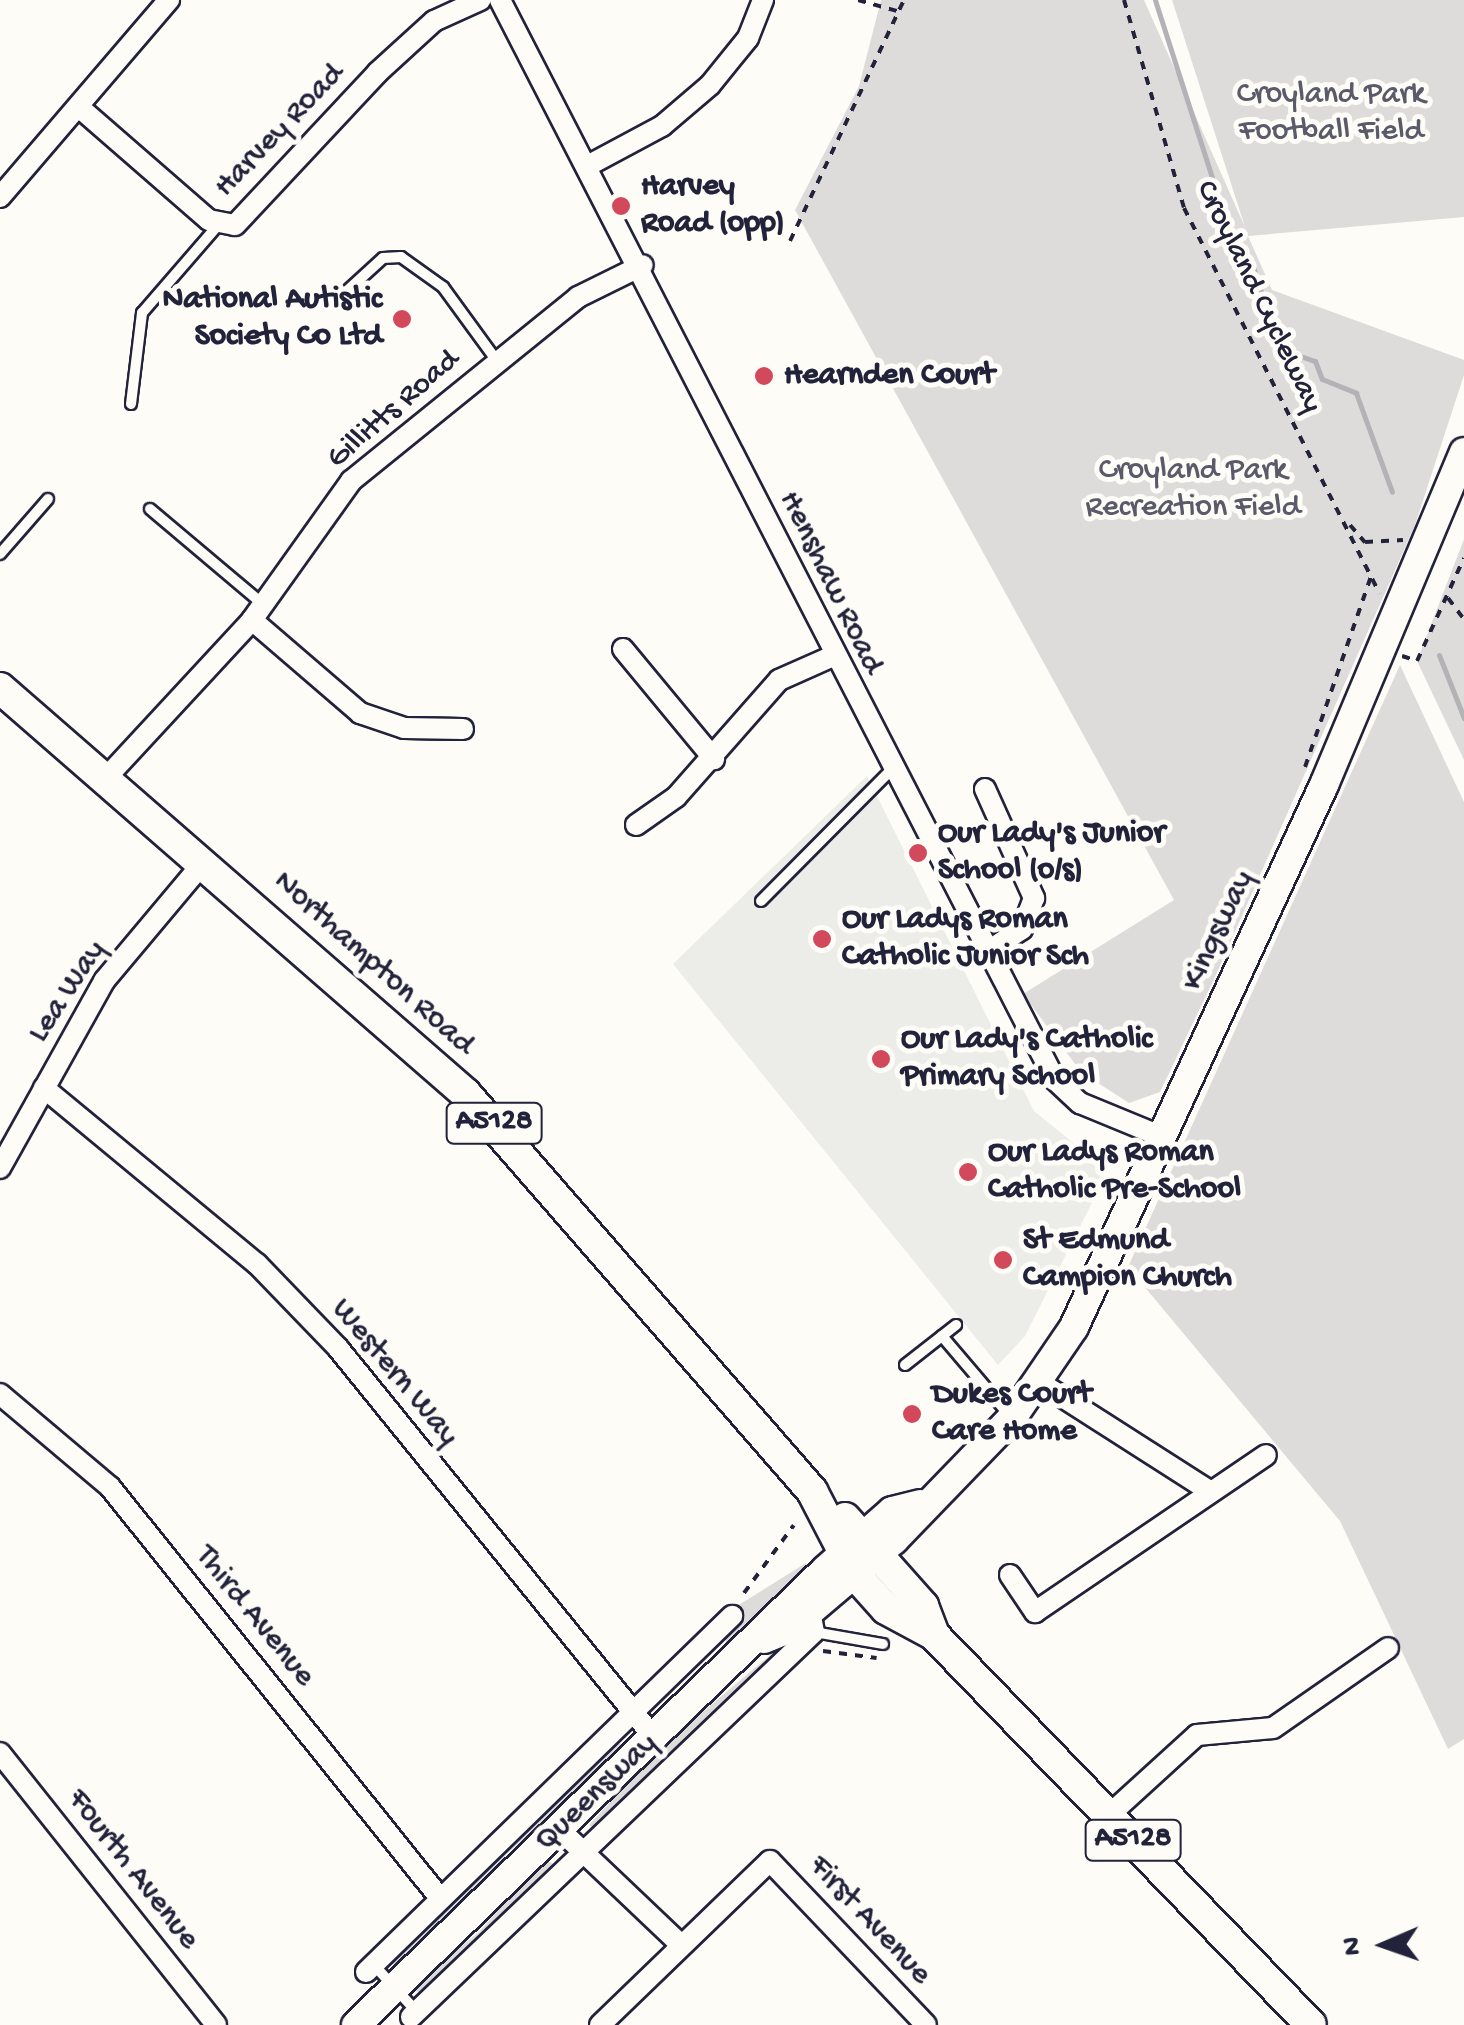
<!DOCTYPE html>
<html>
<head>
<meta charset="utf-8">
<style>
  body { margin:0 }
  #map { position:relative; width:1464px; height:2025px; overflow:hidden; background:#fdfcf7; font-family:"Gochi Hand",sans-serif }
  div>[style] { position:absolute }
  [style*='--x'] { left:calc(var(--x)*1px); top:calc(var(--y)*1px); width:calc(var(--w)*1px); rotate:calc(var(--a)*1deg) }
  .built>* { inset:0; background:#ecece9 }
  .green>* { inset:0; background:#dddcdb }
  .stream>* { height:5px; margin:-2.5px; padding:0 2.5px; transform-origin:2.5px; border-radius:2.5px; background:#b2b2b7 }
  .path>* { height:4px; margin-top:-2px; transform-origin:0; background:repeating-linear-gradient(90deg,#22223b 0 8px,transparent 0 16px) }
  .roads { filter:drop-shadow(2px 0 #22223b) drop-shadow(-2px 0 #22223b) drop-shadow(0 2px #22223b) drop-shadow(0 -2px #22223b) }
  .lane>* { height:10px; margin:-5px; padding:0 5px; transform-origin:5px; border-radius:5px; background:#fdfcf7 }
  .street>* { height:20px; margin:-10px; padding:0 10px; transform-origin:10px; border-radius:10px; background:#fdfcf7 }
  .secondary>* { height:28px; margin:-14px; padding:0 14px; transform-origin:14px; border-radius:14px; background:#fdfcf7 }
  .primary>* { height:30px; margin:-15px; padding:0 15px; transform-origin:15px; border-radius:15px; background:#fdfcf7 }
  .dots>* { width:28px; height:28px; translate:-50% -50%; box-sizing:border-box; border:5px solid #fdfcf7; border-radius:50% }
  span { translate:-50% -50%; white-space:nowrap; text-align:center; line-height:1.15; -webkit-text-stroke:10px #fdfcf7; paint-order:stroke }
  .shield-label span { padding:2px 8px; background:#fdfcf7; border:2px solid; border-radius:8px; -webkit-text-stroke-width:0 }
  .shield-label { font-size:30px; color:#22223b; font-weight:700 }
  .park-label { font-size:32px; color:#5a5a6b }
  .street-label { font-size:32px; color:#22223b }
  .poi-label { font-size:32px; color:#22223b; font-weight:700 }
  .left { translate:0 -50%; text-align:left }
  .right { translate:-100% -50%; text-align:right }
  .north { position:absolute; left:1334px; top:1895px; width:100px; height:100px; -webkit-text-stroke:8px #fdfcf7; paint-order:stroke; rotate:268deg; font-size:28px; font-weight:700; line-height:40px; text-align:center; color:#22223b }
  .north::after { content:''; display:block; margin:auto; width:35px; height:45px; background:#22223b; clip-path:polygon(50% 0,100% 100%,50% 72%,0 100%) }
</style>
</head>
<body>
<div id="map">
  <div class="built">
    <div style="clip-path:polygon(867px 776px,1034px 1111px,1108px 1171px,1025px 1336px,998px 1365px,673px 964px)"></div>
  </div>
  <div class="green">
    <div style="clip-path:polygon(881px 0,1144px 0,1245px 227px,1172px 0,1464px 0,1464px 217px,1248px 236px,1272px 290px,1464px 360px,1464px 375px,1415px 525px,1214px 979px,1160px 1092px,1129px 1103px,1081px 1072px,1023px 994px,1174px 900px,795px 210px,859px 86px)"></div>
    <div style="clip-path:polygon(1464px 539px,1464px 760px,1417px 661px)"></div>
    <div style="clip-path:polygon(1400px 665px,1464px 802px,1464px 1739px,1448px 1749px,1340px 1521px,1128px 1267px)"></div>
    <div style="clip-path:polygon(806px 1563px,812px 1571px,724px 1658px,729px 1611px)"></div>
    <div style="clip-path:polygon(800px 1630px,595px 1829px,589px 1825px,660px 1748px)"></div>
    <div style="clip-path:polygon(613px 1741px,628px 1747px,507px 1854px,395px 1974px,392px 1955px)"></div>
    <div style="clip-path:polygon(544px 1859px,559px 1867px,427px 1994px,407px 1989px,478px 1933px)"></div>
  </div>
  <div class="stream">
    <div style="--x:1155;--y:0;--w:245;--a:72.2"></div>
    <div style="--x:1230;--y:233;--w:41;--a:55.9"></div>
    <div style="--x:1253;--y:267;--w:86;--a:71.8"></div>
    <div style="--x:1280;--y:349;--w:37;--a:19"></div>
    <div style="--x:1315;--y:361;--w:19;--a:69"></div>
    <div style="--x:1322;--y:379;--w:37;--a:22"></div>
    <div style="--x:1356;--y:393;--w:105;--a:70"></div>
    <div style="--x:1439;--y:655;--w:68;--a:68.4"></div>
  </div>
  <div class="path">
    <div style="--x:858;--y:0;--w:41;--a:15.8"></div>
    <div style="--x:1124;--y:0;--w:216;--a:73.9"></div>
    <div style="--x:1184;--y:208;--w:432;--a:63.1"></div>
    <div style="--x:790;--y:241;--w:267;--a:-64.7"></div>
    <div style="--x:1350;--y:525;--w:23;--a:49"></div>
    <div style="--x:1365;--y:542;--w:38;--a:-3"></div>
    <div style="--x:1448;--y:598;--w:26;--a:53"></div>
    <div style="--x:1402;--y:656;--w:16;--a:18"></div>
    <div style="--x:1417;--y:661;--w:113;--a:-65.5"></div>
    <div style="--x:1305;--y:767;--w:204;--a:-70.9"></div>
    <div style="--x:744;--y:1593;--w:84;--a:-53.7"></div>
    <div style="--x:823;--y:1651;--w:54;--a:7.4"></div>
  </div>
  <div class="roads">
    <div class="lane">
      <div style="--x:348;--y:290;--w:47;--a:-42.4"></div>
      <div style="--x:383;--y:258;--w:18;--a:-3"></div>
      <div style="--x:401;--y:257;--w:52;--a:35.5"></div>
      <div style="--x:443;--y:287;--w:92;--a:53.9"></div>
      <div style="--x:131;--y:404;--w:92;--a:-83.1"></div>
      <div style="--x:142;--y:313;--w:118;--a:-49.1"></div>
      <div style="--x:150;--y:509;--w:148;--a:40.1"></div>
      <div style="--x:0;--y:554;--w:73;--a:-48.9"></div>
      <div style="--x:761;--y:901;--w:185;--a:-45.2"></div>
      <div style="--x:942;--y:1336;--w:106;--a:49.6"></div>
      <div style="--x:905;--y:1365;--w:65;--a:-38.1"></div>
      <div style="--x:814;--y:1632;--w:70;--a:9.9"></div>
      <div style="--x:374;--y:1965;--w:62;--a:47.6"></div>
    </div>
    <div class="street">
      <div style="--x:500;--y:0;--w:1214;--a:62.8"></div>
      <div style="--x:1055;--y:1080;--w:34;--a:43"></div>
      <div style="--x:1080;--y:1103;--w:90;--a:22.3"></div>
      <div style="--x:80;--y:108;--w:171;--a:41"></div>
      <div style="--x:209;--y:220;--w:26;--a:11"></div>
      <div style="--x:235;--y:225;--w:208;--a:-46.9"></div>
      <div style="--x:377;--y:73;--w:77;--a:-42.4"></div>
      <div style="--x:434;--y:21;--w:51;--a:-24.5"></div>
      <div style="--x:591;--y:164;--w:81;--a:-28.2"></div>
      <div style="--x:662;--y:126;--w:63;--a:-40.5"></div>
      <div style="--x:710;--y:85;--w:60;--a:-51"></div>
      <div style="--x:748;--y:38;--w:41;--a:-68.5"></div>
      <div style="--x:0;--y:197;--w:260;--a:-49.4"></div>
      <div style="--x:252;--y:620;--w:143;--a:40.7"></div>
      <div style="--x:360;--y:713;--w:46;--a:18.8"></div>
      <div style="--x:404;--y:728;--w:59;--a:1"></div>
      <div style="--x:623;--y:649;--w:143;--a:50.4"></div>
      <div style="--x:105;--y:779;--w:217;--a:-47.2"></div>
      <div style="--x:252;--y:620;--w:171;--a:-54.5"></div>
      <div style="--x:351;--y:481;--w:292;--a:-39"></div>
      <div style="--x:578;--y:297;--w:72;--a:-26.2"></div>
      <div style="--x:985;--y:789;--w:120;--a:65.8"></div>
      <div style="--x:1034;--y:898;--w:33;--a:111"></div>
      <div style="--x:1022;--y:929;--w:40;--a:147.1"></div>
      <div style="--x:636;--y:825;--w:49;--a:-35"></div>
      <div style="--x:676;--y:797;--w:156;--a:-48.6"></div>
      <div style="--x:779;--y:680;--w:57;--a:-23.9"></div>
      <div style="--x:44;--y:1088;--w:276;--a:39.6"></div>
      <div style="--x:257;--y:1264;--w:117;--a:46"></div>
      <div style="--x:338;--y:1348;--w:505;--a:50.95"></div>
      <div style="--x:0;--y:1168;--w:214;--a:-60.9"></div>
      <div style="--x:104;--y:981;--w:155;--a:-50"></div>
      <div style="--x:1039;--y:1382;--w:201;--a:32.6"></div>
      <div style="--x:0;--y:1394;--w:144;--a:40.2"></div>
      <div style="--x:110;--y:1487;--w:527;--a:51.24"></div>
      <div style="--x:1010;--y:1575;--w:45;--a:56"></div>
      <div style="--x:1035;--y:1612;--w:279;--a:-34.2"></div>
      <div style="--x:0;--y:1753;--w:347;--a:51.5"></div>
      <div style="--x:1109;--y:1815;--w:119;--a:-42.3"></div>
      <div style="--x:1197;--y:1735;--w:76;--a:-5.3"></div>
      <div style="--x:1273;--y:1728;--w:140;--a:-34.8"></div>
      <div style="--x:559;--y:1829;--w:164;--a:43.5"></div>
      <div style="--x:366;--y:1972;--w:511;--a:-44.21"></div>
      <div style="--x:411;--y:2017;--w:557;--a:-43.69"></div>
      <div style="--x:814;--y:1632;--w:20;--a:-101"></div>
      <div style="--x:600;--y:2025;--w:236;--a:-44"></div>
      <div style="--x:770;--y:1861;--w:226;--a:46.4"></div>
    </div>
    <div class="secondary">
      <div style="--x:764;--y:1639;--w:27;--a:-22"></div>
      <div style="--x:789;--y:1629;--w:138;--a:-40.3"></div>
      <div style="--x:894;--y:1540;--w:170;--a:-46"></div>
      <div style="--x:1012;--y:1418;--w:110;--a:-55.7"></div>
      <div style="--x:1074;--y:1327;--w:597;--a:-65.24"></div>
      <div style="--x:1324;--y:785;--w:361;--a:-67.2"></div>
      <div style="--x:356;--y:2025;--w:653;--a:-44.13"></div>
      <div style="--x:825;--y:1570;--w:89;--a:-41.4"></div>
      <div style="--x:892;--y:1511;--w:29;--a:-14"></div>
    </div>
    <div class="primary">
      <div style="--x:0;--y:688;--w:618;--a:41.06"></div>
      <div style="--x:466;--y:1094;--w:527;--a:48.93"></div>
      <div style="--x:812;--y:1491;--w:93;--a:62.6"></div>
      <div style="--x:845;--y:1518;--w:118;--a:48.4"></div>
      <div style="--x:923;--y:1606;--w:31;--a:69"></div>
      <div style="--x:843;--y:1561;--w:64;--a:48.1"></div>
      <div style="--x:886;--y:1609;--w:55;--a:28.4"></div>
      <div style="--x:934;--y:1635;--w:542;--a:45.97"></div>
    </div>
  </div>
  <div class="dots">
    <div style="left:621px;top:206px;background:#d1495b"></div>
    <div style="left:402px;top:319px;background:#d1495b"></div>
    <div style="left:764px;top:376px;background:#d1495b"></div>
    <div style="left:918px;top:853px;background:#d1495b"></div>
    <div style="left:822px;top:939px;background:#d1495b"></div>
    <div style="left:881px;top:1059px;background:#d1495b"></div>
    <div style="left:968px;top:1172px;background:#d1495b"></div>
    <div style="left:1003px;top:1260px;background:#d1495b"></div>
    <div style="left:912px;top:1414px;background:#d1495b"></div>
  </div>
  <div class="shield-label">
    <span style="left:494px;top:1123px">A5128</span>
    <span style="left:1133px;top:1840px">A5128</span>
  </div>
  <div class="park-label">
    <span style="left:1331px;top:114px">Croyland Park<br>Football Field</span>
    <span style="left:1193px;top:490px">Croyland Park<br>Recreation Field</span>
  </div>
  <div class="street-label">
    <span style="left:280px;top:131px;rotate:-46deg">Harvey Road</span>
    <span style="left:1258px;top:297px;rotate:64deg">Croyland Cycleway</span>
    <span style="left:394px;top:410px;rotate:-41deg">Gillitts Road</span>
    <span style="left:830px;top:583px;rotate:64deg">Henshaw Road</span>
    <span style="left:1219px;top:931px;rotate:-65deg">Kingsway</span>
    <span style="left:373px;top:964px;rotate:42deg">Northampton Road</span>
    <span style="left:68px;top:992px;rotate:-57deg">Lea Way</span>
    <span style="left:394px;top:1373px;rotate:50deg">Western Way</span>
    <span style="left:254px;top:1617px;rotate:51deg">Third Avenue</span>
    <span style="left:597px;top:1793px;rotate:-44deg">Queensway</span>
    <span style="left:132px;top:1870px;rotate:52deg">Fourth Avenue</span>
    <span style="left:869px;top:1921px;rotate:47deg">First Avenue</span>
  </div>
  <div class="poi-label">
    <span class="left" style="left:641px;top:206px">Harvey<br>Road (opp)</span>
    <span class="right" style="left:382px;top:319px">National Autistic<br>Society Co Ltd</span>
    <span class="left" style="left:784px;top:376px">Hearnden Court</span>
    <span class="left" style="left:938px;top:853px">Our Lady's Junior<br>School (o/s)</span>
    <span class="left" style="left:842px;top:939px">Our Ladys Roman<br>Catholic Junior Sch</span>
    <span class="left" style="left:901px;top:1059px">Our Lady's Catholic<br>Primary School</span>
    <span class="left" style="left:988px;top:1172px">Our Ladys Roman<br>Catholic Pre-School</span>
    <span class="left" style="left:1023px;top:1260px">St Edmund<br>Campion Church</span>
    <span class="left" style="left:932px;top:1414px">Dukes Court<br>Care Home</span>
  </div>
  <div class="north">N</div>
</div>
</body>
</html>
